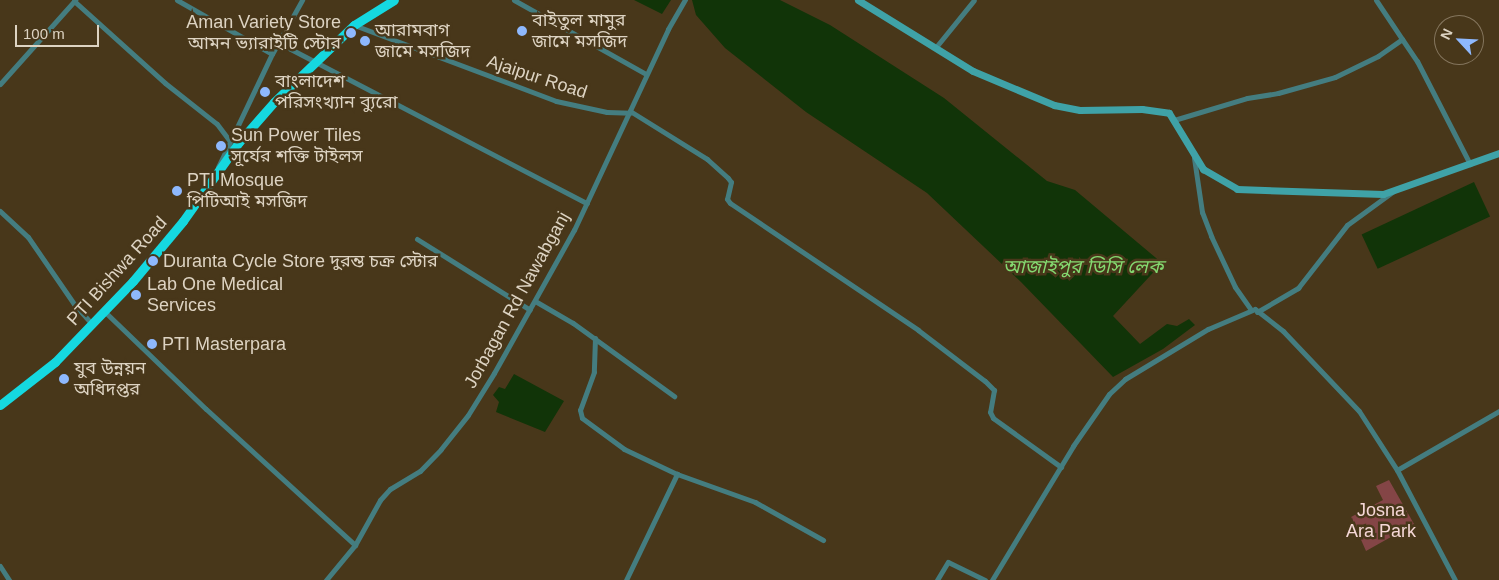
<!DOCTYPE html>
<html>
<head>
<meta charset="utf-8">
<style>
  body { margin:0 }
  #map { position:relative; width:1499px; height:580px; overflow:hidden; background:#48371a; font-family:Arial,"Noto Sans Bengali",sans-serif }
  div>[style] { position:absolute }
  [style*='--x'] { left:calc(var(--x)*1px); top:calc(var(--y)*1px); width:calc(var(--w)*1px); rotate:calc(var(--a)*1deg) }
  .green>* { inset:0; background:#844546 }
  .water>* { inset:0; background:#113408; transform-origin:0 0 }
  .street>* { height:5px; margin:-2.5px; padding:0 2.5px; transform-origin:2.5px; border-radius:2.5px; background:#447d80 }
  .secondary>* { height:7px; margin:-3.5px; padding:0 3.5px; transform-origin:3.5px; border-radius:3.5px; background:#3fa2a7 }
  .highway>* { height:9px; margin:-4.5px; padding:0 4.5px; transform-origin:4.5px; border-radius:4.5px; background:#15d8e0 }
  .dots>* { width:14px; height:14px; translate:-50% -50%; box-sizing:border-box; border:2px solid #48371a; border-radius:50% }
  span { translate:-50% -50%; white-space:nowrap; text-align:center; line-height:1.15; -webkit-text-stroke:5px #48371a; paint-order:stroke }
  .poi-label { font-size:18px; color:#ddd3c2 }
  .left { translate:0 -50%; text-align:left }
  .right { translate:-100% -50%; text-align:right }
  .street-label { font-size:18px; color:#ddd3c2 }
  .park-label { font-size:18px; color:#f5d7d6 }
  .water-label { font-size:19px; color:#84d970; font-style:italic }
  .north { position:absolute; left:1434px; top:15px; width:50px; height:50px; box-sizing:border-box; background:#48371a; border:1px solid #84755d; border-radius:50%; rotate:295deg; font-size:14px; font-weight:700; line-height:20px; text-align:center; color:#ddd3c2 }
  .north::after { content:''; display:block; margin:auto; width:18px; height:22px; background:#8eb8fd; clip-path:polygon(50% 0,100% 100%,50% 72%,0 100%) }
  .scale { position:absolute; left:15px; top:25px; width:84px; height:22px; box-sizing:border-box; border:2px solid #ddd3c2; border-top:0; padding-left:6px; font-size:15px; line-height:18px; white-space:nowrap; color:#ddd3c2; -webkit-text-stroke:4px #48371a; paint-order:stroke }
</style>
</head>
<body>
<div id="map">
  <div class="green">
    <div style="clip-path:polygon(1389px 480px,1414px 524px,1366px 551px,1351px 517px,1383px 500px,1376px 486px)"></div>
  </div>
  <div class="water">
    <div style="clip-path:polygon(634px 0,671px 0,662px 14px)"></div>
    <div style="clip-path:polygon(692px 0,780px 0,830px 25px,944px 98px,1047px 181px,1075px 190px,1162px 263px,1113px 316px,1140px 344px,1167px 324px,1177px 326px,1189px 319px,1195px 325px,1163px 349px,1113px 377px,1021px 282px,927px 193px,806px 112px,725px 48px,696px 15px)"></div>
    <div style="left:1474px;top:182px;width:38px;height:124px;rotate:65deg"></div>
    <div style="clip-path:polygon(514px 374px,564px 401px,545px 432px,496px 412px,499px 402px,493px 395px,499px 387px,505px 389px)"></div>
  </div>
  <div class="street">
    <div style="--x:177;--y:0;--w:109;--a:29.6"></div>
    <div style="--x:514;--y:0;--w:151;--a:29.3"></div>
    <div style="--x:1376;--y:0;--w:47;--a:56.3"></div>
    <div style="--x:74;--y:1;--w:122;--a:42"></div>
    <div style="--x:165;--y:83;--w:66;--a:38.3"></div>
    <div style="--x:217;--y:124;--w:20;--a:53"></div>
    <div style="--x:354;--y:25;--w:216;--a:20.6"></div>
    <div style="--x:556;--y:101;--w:52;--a:12.2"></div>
    <div style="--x:607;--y:112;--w:23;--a:2"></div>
    <div style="--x:279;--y:43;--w:347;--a:27.5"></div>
    <div style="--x:936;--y:47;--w:60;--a:-51"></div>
    <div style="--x:0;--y:84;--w:113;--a:-48.2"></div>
    <div style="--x:630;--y:111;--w:91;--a:31.9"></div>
    <div style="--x:707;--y:159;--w:28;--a:42"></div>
    <div style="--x:728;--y:178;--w:5;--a:53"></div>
    <div style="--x:731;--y:182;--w:17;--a:103"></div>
    <div style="--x:727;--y:199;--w:5;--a:53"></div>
    <div style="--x:730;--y:203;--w:227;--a:34"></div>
    <div style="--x:918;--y:330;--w:84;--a:37.3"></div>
    <div style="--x:985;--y:381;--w:13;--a:45"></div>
    <div style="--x:994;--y:390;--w:22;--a:100"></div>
    <div style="--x:990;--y:412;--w:7;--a:63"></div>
    <div style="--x:993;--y:418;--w:84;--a:35.8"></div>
    <div style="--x:1174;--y:120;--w:76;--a:-16.8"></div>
    <div style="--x:1247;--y:98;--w:31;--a:-9"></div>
    <div style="--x:1278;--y:93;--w:59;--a:-15.7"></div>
    <div style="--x:1335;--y:77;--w:48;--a:-26"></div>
    <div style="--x:1378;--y:56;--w:29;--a:-35"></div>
    <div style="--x:1402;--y:39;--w:27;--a:56"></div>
    <div style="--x:1417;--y:61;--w:116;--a:62.8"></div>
    <div style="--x:1194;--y:158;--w:55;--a:81.6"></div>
    <div style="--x:1202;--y:212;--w:26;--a:69"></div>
    <div style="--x:1211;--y:236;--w:56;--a:64.8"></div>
    <div style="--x:1235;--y:287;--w:28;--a:55"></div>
    <div style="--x:218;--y:167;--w:125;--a:-64.5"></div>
    <div style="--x:272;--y:54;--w:62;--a:-60.9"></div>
    <div style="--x:0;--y:211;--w:38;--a:43"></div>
    <div style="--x:28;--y:237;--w:81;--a:55.5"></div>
    <div style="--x:74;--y:304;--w:27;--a:48"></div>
    <div style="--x:417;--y:239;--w:133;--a:32.1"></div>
    <div style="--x:535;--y:301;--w:44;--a:30.1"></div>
    <div style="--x:573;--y:323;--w:125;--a:35.9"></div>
    <div style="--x:104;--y:311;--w:141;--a:43.9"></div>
    <div style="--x:206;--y:409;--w:202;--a:42.4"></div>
    <div style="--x:1257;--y:312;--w:48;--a:-30.3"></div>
    <div style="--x:1298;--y:288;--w:80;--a:-52.1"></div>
    <div style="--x:1347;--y:225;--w:59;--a:-36.1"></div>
    <div style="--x:595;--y:338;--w:34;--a:92"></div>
    <div style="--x:594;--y:372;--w:40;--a:110.2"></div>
    <div style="--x:580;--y:410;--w:8;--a:76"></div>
    <div style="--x:582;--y:418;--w:52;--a:36.4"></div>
    <div style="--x:624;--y:449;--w:59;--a:25.3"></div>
    <div style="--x:677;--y:474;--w:83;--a:19.7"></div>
    <div style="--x:755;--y:502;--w:78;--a:29.2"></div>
    <div style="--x:1397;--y:470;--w:118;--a:-30"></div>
    <div style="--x:0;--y:566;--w:17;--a:57"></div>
    <div style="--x:326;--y:580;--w:45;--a:-50.4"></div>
    <div style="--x:355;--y:545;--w:51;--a:-60.9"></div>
    <div style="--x:380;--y:500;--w:15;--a:-48"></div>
    <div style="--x:390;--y:489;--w:35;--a:-31"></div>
    <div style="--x:420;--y:471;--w:30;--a:-46"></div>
    <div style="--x:441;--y:449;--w:43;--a:-51.5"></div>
    <div style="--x:468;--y:415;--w:49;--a:-58.2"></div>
    <div style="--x:494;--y:373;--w:164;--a:-60.8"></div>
    <div style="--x:574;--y:230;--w:222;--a:-64.9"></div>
    <div style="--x:668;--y:29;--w:34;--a:-60"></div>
    <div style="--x:626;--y:580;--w:118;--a:-64.3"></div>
    <div style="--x:937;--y:580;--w:21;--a:-59"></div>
    <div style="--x:948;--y:562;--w:41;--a:25.9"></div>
    <div style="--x:992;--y:580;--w:157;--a:-58.8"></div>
    <div style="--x:1073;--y:446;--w:63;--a:-55.3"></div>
    <div style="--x:1109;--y:394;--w:22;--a:-43"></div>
    <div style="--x:1125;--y:379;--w:97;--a:-31.1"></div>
    <div style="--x:1208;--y:329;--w:51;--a:-23.1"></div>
    <div style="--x:1255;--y:309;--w:36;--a:38"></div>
    <div style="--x:1283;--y:331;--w:110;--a:46.5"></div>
    <div style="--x:1359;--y:411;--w:70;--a:57.2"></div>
    <div style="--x:1397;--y:470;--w:124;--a:62.2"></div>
  </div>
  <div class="secondary">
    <div style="--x:858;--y:0;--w:135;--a:31.7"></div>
    <div style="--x:973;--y:71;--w:88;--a:22.8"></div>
    <div style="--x:1054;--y:105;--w:26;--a:11"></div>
    <div style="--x:1080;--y:110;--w:62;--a:-0.9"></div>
    <div style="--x:1142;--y:109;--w:27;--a:8"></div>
    <div style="--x:1169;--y:113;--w:66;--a:58.7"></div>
    <div style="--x:1203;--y:169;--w:39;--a:30"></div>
    <div style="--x:1237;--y:189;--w:146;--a:2"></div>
    <div style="--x:1383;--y:194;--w:123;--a:-19.5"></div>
  </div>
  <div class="highway">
    <div style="--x:0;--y:405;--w:70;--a:-38"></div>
    <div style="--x:55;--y:362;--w:112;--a:-46.1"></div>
    <div style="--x:133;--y:281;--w:78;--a:-50.2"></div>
    <div style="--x:183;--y:221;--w:97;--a:-54.7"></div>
    <div style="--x:239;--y:142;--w:53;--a:-48.8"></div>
    <div style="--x:274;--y:102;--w:111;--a:-43.9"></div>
    <div style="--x:354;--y:25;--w:47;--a:-32"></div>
  </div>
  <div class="dots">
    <div style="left:522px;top:31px;background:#8eb8fd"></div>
    <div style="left:351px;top:33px;background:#8eb8fd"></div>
    <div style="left:365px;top:41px;background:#8eb8fd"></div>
    <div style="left:265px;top:92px;background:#8eb8fd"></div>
    <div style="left:221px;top:146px;background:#8eb8fd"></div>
    <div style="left:177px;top:191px;background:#8eb8fd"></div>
    <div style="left:153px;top:261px;background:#8eb8fd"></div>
    <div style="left:136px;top:295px;background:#8eb8fd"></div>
    <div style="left:152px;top:344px;background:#8eb8fd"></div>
    <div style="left:64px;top:379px;background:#8eb8fd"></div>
  </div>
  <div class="poi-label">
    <span class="left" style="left:532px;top:31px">বাইতুল মামুর<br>জামে মসজিদ</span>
    <span class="right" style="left:341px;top:33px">Aman Variety Store<br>আমন ভ্যারাইটি স্টোর</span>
    <span class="left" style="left:375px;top:41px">আরামবাগ<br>জামে মসজিদ</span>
    <span class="left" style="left:275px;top:92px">বাংলাদেশ<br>পরিসংখ্যান ব্যুরো</span>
    <span class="left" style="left:231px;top:146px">Sun Power Tiles<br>সূর্যের শক্তি টাইলস</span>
    <span class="left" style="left:187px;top:191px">PTI Mosque<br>পিটিআই মসজিদ</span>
    <span class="left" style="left:163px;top:261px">Duranta Cycle Store দুরন্ত চক্র স্টোর</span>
    <span class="left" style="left:147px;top:295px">Lab One Medical<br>Services</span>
    <span class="left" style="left:162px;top:344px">PTI Masterpara</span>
    <span class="left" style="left:74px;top:379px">যুব উন্নয়ন<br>অধিদপ্তর</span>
  </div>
  <div class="street-label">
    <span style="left:537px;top:77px;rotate:18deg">Ajaipur Road</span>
    <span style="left:117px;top:271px;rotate:-48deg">PTI Bishwa Road</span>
    <span style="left:517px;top:300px;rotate:-61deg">Jorbagan Rd Nawabganj</span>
  </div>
  <div class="park-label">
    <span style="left:1381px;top:521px">Josna<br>Ara Park</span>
  </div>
  <div class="water-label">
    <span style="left:1083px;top:267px">আজাইপুর ডিসি লেক</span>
  </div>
  <div class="north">N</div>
  <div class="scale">100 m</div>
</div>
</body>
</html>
